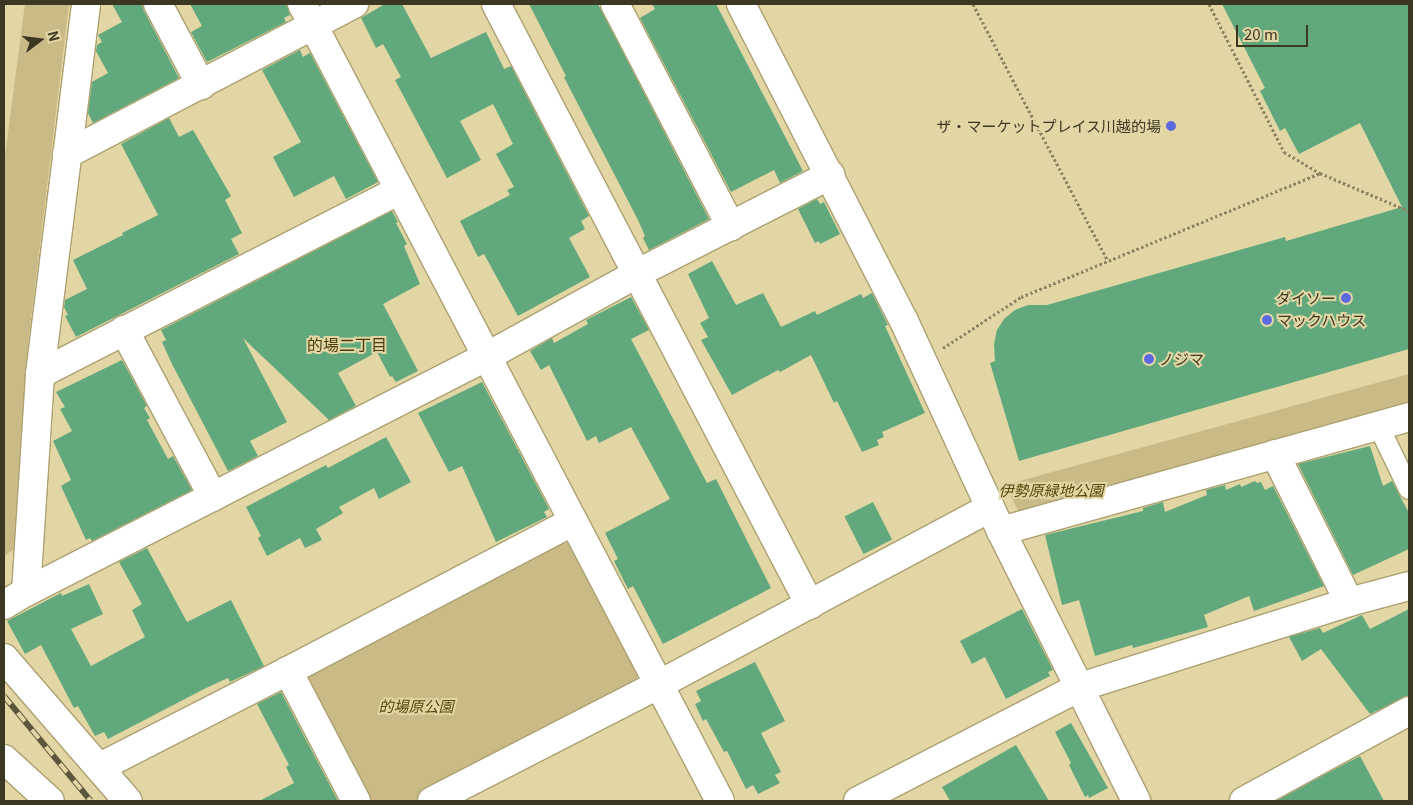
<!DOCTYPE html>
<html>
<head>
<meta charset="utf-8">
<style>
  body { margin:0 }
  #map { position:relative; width:1413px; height:805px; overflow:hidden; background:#e3d6a5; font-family:Georgia,"Noto Sans JP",serif }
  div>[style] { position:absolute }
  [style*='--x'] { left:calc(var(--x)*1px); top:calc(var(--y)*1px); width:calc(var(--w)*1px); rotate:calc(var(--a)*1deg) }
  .green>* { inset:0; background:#cabb86 }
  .building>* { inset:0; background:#61a97c; transform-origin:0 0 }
  .path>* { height:3px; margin-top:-1.5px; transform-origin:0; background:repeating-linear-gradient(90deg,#8c8362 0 2.5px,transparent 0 5px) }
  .roads { filter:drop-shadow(1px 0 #aca070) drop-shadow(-1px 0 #aca070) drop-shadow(0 1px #aca070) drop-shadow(0 -1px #aca070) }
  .pedestrian>* { height:20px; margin:-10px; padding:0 10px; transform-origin:10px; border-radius:10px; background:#fff }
  .minor>* { height:28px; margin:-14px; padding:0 14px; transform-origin:14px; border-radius:14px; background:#fff }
  .tertiary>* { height:28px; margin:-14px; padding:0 14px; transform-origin:14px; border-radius:14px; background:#fff }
  .rail>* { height:5.5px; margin-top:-2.75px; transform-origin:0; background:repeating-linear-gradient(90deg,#e3d6a5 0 11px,#5c563c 0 22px); box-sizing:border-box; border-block:1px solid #5c563c }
  .dots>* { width:14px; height:14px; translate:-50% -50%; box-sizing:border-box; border:2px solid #e3d6a5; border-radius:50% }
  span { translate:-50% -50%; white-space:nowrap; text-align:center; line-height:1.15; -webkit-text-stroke:4px #e3d6a5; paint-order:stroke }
  .poi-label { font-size:15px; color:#3c3723 }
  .right { translate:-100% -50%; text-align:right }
  .left { translate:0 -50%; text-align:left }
  .park-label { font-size:15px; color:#564809; font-style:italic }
  .neighbourhood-label { font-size:16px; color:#493e0d }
  .frame { position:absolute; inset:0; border:5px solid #3c3723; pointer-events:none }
  .north { position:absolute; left:15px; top:15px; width:50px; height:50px; -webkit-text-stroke:4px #e3d6a5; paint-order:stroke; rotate:75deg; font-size:14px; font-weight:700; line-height:20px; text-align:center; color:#3c3723 }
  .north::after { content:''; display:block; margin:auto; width:18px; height:22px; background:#3c3723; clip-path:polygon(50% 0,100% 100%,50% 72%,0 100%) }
  .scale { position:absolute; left:1236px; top:25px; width:72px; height:22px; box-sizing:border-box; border:2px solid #3c3723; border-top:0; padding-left:6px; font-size:15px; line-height:18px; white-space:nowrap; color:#3c3723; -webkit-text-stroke:4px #e3d6a5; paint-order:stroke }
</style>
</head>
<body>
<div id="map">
  <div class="green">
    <div style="clip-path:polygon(25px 4px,69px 4px,27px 353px,20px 512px,13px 550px,4px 556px,4px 163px)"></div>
    <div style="clip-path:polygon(1409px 374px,1409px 409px,1019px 512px,1005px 485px)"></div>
    <div style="clip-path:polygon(556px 540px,569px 542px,638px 673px,635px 684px,413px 801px,368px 801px,303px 679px)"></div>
  </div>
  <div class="building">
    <div style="clip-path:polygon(112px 4px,142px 4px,144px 11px,179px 78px,93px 123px,88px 113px,92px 82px,108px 73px,96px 51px,97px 45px,102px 42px,98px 35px,122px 22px)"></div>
    <div style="clip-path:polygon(190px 4px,286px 4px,290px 15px,284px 18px,286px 22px,207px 62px,191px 32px,202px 26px)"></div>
    <div style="clip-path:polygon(385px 4px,402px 4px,431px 58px,486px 32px,504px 69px,511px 66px,589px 216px,581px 221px,585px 229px,569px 238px,590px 277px,518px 316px,484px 254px,478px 257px,460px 221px,510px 195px,507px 190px,514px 187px,496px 154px,513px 144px,493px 104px,460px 121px,481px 160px,447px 178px,395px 80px,401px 77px,383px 44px,376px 48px,361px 18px)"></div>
    <div style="clip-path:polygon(529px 4px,598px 4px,709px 219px,649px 250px,643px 238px,645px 236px,638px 220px,568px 85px,564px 77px,566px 76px)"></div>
    <div style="clip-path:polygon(652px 4px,716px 4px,803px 171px,780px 183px,774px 170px,731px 192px,640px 18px,655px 9px)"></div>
    <div style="clip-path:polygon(1222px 4px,1409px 4px,1409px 349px,1019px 461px,990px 363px,995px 361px,994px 344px,997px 330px,1004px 319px,1015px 310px,1028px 305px,1047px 305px,1285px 237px,1286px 241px,1402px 207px,1360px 123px,1299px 154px,1285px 128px,1280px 131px,1260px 91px,1265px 88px)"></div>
    <div style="clip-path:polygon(300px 50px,303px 57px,310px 53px,378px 182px,346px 199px,334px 176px,294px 197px,273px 157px,301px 142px,262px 70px)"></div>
    <div style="clip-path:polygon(169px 118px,179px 137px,193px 130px,231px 196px,225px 200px,242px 233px,231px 239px,239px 254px,76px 337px,65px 316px,68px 315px,64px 307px,65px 300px,87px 289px,73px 260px,123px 235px,122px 233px,158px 215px,121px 144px)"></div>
    <div style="clip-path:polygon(817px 199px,820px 204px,824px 202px,840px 234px,820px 244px,819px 241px,815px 243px,798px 209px)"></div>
    <div style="clip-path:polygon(392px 211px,398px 222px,396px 223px,407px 244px,404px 246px,420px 284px,383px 304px,418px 371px,396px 382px,392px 376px,390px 377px,377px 352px,338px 373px,356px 406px,329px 420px,243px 338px,287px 422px,250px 441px,258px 456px,228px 471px,172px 364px,162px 342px,166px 340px,161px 330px)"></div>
    <div style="clip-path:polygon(712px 261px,736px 305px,763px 293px,781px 327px,815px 311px,817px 315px,861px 294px,863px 298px,872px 293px,888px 325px,885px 326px,925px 413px,882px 432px,884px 437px,877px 440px,879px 445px,862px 452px,837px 401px,834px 403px,811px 355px,780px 372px,778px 370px,732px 395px,701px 340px,708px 337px,700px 323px,709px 318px,688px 274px)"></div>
    <div style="clip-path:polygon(631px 297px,649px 330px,631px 339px,707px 483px,716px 479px,771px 588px,663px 644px,633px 586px,628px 589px,614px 561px,618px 559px,605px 533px,670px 499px,631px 427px,599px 443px,596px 436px,587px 441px,549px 365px,541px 370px,530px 351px,552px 338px,554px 343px,588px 324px,586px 320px)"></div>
    <div style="clip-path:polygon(122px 360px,147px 406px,144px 408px,150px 418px,147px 420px,168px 459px,173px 456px,192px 490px,92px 541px,90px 538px,86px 540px,61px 486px,71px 480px,53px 441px,72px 431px,60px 409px,65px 407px,56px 392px)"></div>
    <div style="clip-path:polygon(482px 382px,549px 509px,544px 512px,547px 517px,496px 542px,462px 466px,449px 472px,418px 413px)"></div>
    <div style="clip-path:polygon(386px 437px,411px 482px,379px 499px,374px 488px,339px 507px,343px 513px,316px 529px,322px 540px,305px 548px,300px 538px,267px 556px,258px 538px,261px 536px,246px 507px,326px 465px,328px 468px)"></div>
    <div style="clip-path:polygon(1370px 446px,1383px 486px,1392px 481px,1409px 513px,1409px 549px,1353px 575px,1298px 464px)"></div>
    <div style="clip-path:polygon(1255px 481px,1257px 483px,1261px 482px,1265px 490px,1273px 486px,1324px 586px,1254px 611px,1249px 596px,1204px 615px,1208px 627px,1133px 648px,1132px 645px,1095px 656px,1079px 600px,1062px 605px,1045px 535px,1143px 511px,1143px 508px,1163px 502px,1165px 512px,1207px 495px,1206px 490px,1225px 485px,1226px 490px,1240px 484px,1241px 487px)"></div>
    <div style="left:873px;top:502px;width:42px;height:32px;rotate:63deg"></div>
    <div style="clip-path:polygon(147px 548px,187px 622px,231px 600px,264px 666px,230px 682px,228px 678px,206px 688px,108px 739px,104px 732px,95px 736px,78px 706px,74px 708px,41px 645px,25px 654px,7px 621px,61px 593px,62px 596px,89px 584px,103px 614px,71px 629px,91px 666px,145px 637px,132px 610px,142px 604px,119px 562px)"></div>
    <div style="clip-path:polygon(1022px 609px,1053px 670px,1048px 672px,1050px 676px,1006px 699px,985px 657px,972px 664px,960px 641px)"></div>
    <div style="clip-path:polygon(1409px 609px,1409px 695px,1370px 714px,1321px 649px,1302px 661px,1289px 637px,1320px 628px,1323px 633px,1362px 615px,1370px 629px)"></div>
    <div style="clip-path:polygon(755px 662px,785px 721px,761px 733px,781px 772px,775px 775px,780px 783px,758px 794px,753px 785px,746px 789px,727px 751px,724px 752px,706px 719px,703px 721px,695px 704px,701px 701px,696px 691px)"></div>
    <div style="clip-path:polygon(281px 692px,338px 801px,259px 801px,294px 783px,286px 767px,289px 765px,257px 704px)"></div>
    <div style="clip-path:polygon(1071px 723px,1108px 788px,1089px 798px,1088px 795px,1085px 797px,1069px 765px,1071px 763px,1055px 732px)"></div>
    <div style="clip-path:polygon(1016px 745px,1049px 801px,950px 801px,942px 787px)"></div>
    <div style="clip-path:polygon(1360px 756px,1384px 801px,1276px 801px,1320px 777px)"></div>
  </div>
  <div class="path">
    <div style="--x:973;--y:4;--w:290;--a:62.3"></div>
    <div style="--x:1209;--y:4;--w:166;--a:63.1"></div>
    <div style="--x:1284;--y:152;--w:42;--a:30.3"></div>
    <div style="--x:1320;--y:173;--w:97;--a:23.1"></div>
    <div style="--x:943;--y:348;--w:93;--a:-33.2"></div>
    <div style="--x:1021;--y:297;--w:324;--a:-22.5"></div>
  </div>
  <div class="roads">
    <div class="pedestrian">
      <div style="--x:1378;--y:425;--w:71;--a:64.2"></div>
    </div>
    <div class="minor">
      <div style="--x:158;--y:4;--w:92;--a:62"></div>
      <div style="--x:302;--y:4;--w:900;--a:62.32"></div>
      <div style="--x:496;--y:4;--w:678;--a:62.41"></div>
      <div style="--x:615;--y:4;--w:251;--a:62.5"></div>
      <div style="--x:741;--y:4;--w:356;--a:62.8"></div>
      <div style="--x:904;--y:321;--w:231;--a:65.2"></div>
      <div style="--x:1001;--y:531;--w:302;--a:63.4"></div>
      <div style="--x:67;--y:154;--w:324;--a:-27.6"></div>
      <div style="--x:124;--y:330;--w:189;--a:61.9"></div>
      <div style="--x:40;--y:374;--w:403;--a:-27.1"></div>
      <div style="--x:1275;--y:454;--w:165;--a:63.4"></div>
      <div style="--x:1001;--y:531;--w:424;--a:-15.6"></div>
      <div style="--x:26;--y:592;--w:517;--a:-27.06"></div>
      <div style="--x:486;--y:357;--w:174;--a:-28.9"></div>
      <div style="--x:638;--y:273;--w:216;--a:-27"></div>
      <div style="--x:4;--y:605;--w:26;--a:-31"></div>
      <div style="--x:26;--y:592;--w:218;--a:-86.3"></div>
      <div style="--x:40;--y:374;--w:373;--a:-82.9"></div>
      <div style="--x:4;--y:658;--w:189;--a:49.1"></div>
      <div style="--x:100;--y:767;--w:211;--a:-27.1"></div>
      <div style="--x:356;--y:801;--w:147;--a:-117.6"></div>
      <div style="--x:288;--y:671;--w:321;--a:-27.7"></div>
      <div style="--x:432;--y:801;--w:254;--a:-27.2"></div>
      <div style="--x:658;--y:685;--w:376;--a:-28.1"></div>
      <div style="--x:858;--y:801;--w:250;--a:-27.2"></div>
      <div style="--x:1080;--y:687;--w:282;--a:-17.5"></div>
      <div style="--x:1349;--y:602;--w:62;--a:-14.9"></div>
      <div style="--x:1244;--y:801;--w:188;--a:-28.6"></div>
    </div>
    <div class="tertiary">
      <div style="--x:4;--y:759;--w:62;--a:42.4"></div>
    </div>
  </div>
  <div class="rail">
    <div style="--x:4;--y:696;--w:136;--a:50.4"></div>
  </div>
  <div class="dots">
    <div style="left:1171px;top:126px;background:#5d69e1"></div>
    <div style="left:1346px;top:298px;background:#5d69e1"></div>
    <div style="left:1267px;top:320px;background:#5d69e1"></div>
    <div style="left:1149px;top:359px;background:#5d69e1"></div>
  </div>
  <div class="poi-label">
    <span class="right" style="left:1161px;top:126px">ザ・マーケットプレイス川越的場</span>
    <span class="right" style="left:1336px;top:298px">ダイソー</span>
    <span class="left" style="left:1277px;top:320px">マックハウス</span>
    <span class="left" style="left:1159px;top:359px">ノジマ</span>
  </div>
  <div class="park-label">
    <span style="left:1051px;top:490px">伊勢原緑地公園</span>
    <span style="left:416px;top:706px">的場原公園</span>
  </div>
  <div class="neighbourhood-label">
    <span style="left:347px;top:344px">的場二丁目</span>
  </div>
  <div class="frame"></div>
  <div class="north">N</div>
  <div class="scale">20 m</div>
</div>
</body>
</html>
